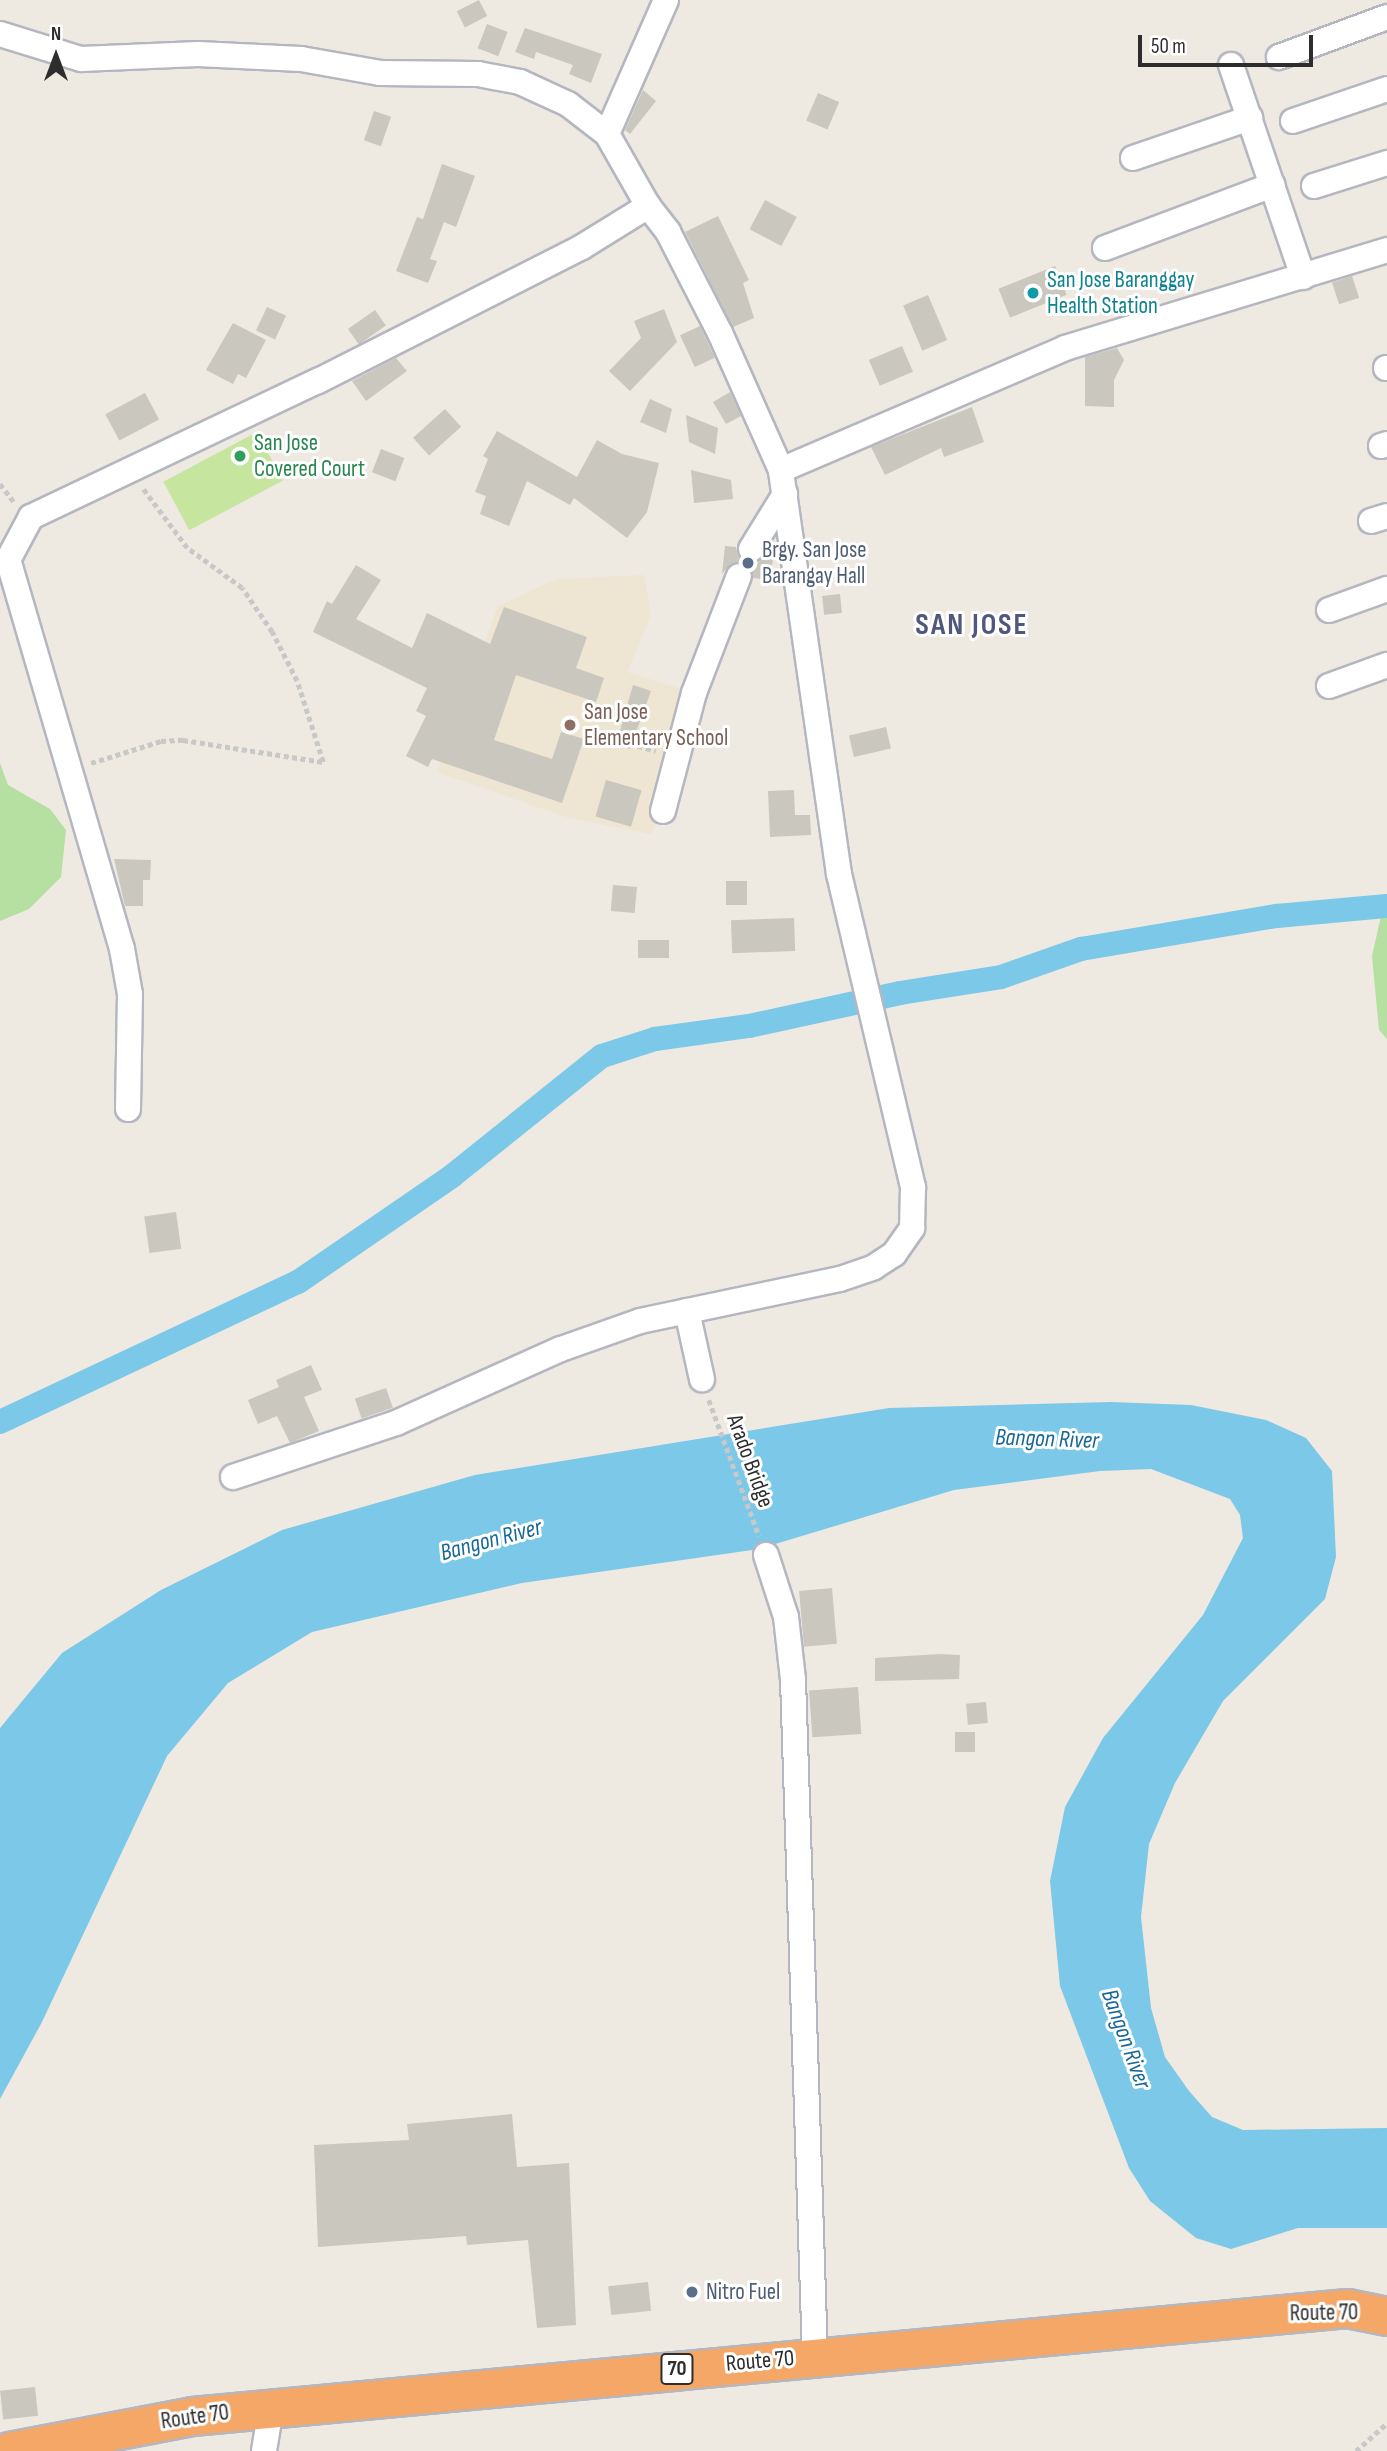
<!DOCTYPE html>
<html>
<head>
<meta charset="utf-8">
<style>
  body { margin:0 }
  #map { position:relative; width:1387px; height:2451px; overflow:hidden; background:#eee9e1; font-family:"Sofia Sans Condensed",sans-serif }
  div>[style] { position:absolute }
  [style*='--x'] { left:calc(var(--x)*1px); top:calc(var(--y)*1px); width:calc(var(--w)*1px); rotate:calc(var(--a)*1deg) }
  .education>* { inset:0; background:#eee5d2 }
  .green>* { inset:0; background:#b5e0a2 }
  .pitch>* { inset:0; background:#c6e69f; transform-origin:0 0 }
  .water>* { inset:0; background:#7cc8e8 }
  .canal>* { height:24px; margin:-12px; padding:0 12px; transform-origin:12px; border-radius:12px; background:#7cc8e8 }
  .building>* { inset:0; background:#cac7bf; transform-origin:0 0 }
  .path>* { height:4.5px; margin-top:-2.25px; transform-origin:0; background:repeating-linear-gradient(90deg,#c8c8c8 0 5px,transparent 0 8.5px) }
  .roads { filter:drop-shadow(2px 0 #b4b7c0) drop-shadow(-2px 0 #b4b7c0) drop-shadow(0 2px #b4b7c0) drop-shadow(0 -2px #b4b7c0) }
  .minor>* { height:24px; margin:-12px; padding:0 12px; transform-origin:12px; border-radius:12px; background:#fff }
  .highway>* { height:37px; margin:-18.5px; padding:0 18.5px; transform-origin:18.5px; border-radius:18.5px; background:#f4a766 }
  .dots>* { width:19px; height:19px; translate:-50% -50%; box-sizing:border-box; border:4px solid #fff; border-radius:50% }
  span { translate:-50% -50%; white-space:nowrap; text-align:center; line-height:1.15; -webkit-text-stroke:6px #fff; paint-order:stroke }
  .shield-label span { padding:2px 5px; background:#fff; border:2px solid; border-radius:5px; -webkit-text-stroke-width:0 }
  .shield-label { font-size:21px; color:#2d2d2d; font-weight:700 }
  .culture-label { font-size:23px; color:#0d838f }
  .left { translate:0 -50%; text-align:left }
  .leisure-label { font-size:23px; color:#27864d }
  .service-label { font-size:23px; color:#4e5e75 }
  .education-label { font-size:23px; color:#785e54 }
  .street-label { font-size:23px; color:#2d2d2d }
  .water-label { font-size:24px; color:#176898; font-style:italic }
  .district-label { font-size:30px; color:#50577c; font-weight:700; letter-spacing:2px }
  .north { position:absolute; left:21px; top:21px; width:70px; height:70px; -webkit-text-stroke:5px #fff; paint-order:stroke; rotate:0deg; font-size:19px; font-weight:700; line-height:28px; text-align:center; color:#2d2d2d }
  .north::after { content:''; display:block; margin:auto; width:24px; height:32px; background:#2d2d2d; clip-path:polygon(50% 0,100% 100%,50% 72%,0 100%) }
  .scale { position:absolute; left:1138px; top:35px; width:175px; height:32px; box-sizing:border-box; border:4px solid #2d2d2d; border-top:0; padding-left:9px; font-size:21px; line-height:24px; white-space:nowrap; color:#2d2d2d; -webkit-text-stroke:5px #fff; paint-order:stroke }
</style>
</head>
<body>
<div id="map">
  <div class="education">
    <div style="clip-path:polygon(644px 575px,651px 615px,627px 672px,694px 693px,663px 811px,651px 834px,566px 817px,437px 772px,498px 606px,557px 579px)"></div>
  </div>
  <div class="green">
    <div style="clip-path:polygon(0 763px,8px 785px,50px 809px,66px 830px,61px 877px,29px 909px,0 921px)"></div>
    <div style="clip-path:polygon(1386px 894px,1387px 895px,1387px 1039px,1379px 1030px,1372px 956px)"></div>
  </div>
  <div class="pitch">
    <div style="left:257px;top:432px;width:55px;height:106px;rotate:62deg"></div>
  </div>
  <div class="water">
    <div style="clip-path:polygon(1111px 1402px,1191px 1405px,1266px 1420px,1306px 1438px,1332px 1471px,1336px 1557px,1325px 1599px,1223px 1701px,1175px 1783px,1149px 1844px,1141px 1917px,1151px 2008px,1165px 2057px,1189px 2091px,1212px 2117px,1243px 2130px,1387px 2128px,1387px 2228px,1298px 2228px,1231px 2249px,1196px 2238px,1150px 2201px,1129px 2168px,1060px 1986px,1050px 1881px,1065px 1807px,1103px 1738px,1203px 1615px,1243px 1538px,1240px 1515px,1230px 1499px,1151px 1469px,1100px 1471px,954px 1490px,759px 1549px,522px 1583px,312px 1632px,228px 1683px,167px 1756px,42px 2022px,0 2099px,0 1728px,62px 1653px,161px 1590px,282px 1530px,475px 1475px,889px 1408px)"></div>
  </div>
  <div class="canal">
    <div style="--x:0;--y:1422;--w:329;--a:-25.2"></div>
    <div style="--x:298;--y:1282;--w:187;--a:-34.5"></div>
    <div style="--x:452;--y:1176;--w:192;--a:-38.7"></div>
    <div style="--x:602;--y:1056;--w:56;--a:-17.8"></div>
    <div style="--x:655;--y:1039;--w:95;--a:-7.9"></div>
    <div style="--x:749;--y:1026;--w:155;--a:-12.3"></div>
    <div style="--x:900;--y:993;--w:102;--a:-9"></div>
    <div style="--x:1001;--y:977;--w:85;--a:-19.3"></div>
    <div style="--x:1081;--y:949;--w:199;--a:-9.6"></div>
    <div style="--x:1277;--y:916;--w:110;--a:-5.2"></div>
  </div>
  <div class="building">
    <div style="left:479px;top:0;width:18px;height:25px;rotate:63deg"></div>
    <div style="left:487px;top:24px;width:22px;height:26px;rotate:21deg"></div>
    <div style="clip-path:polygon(525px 28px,602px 54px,591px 83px,569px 74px,573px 65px,536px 52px,534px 59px,515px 52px)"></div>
    <div style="clip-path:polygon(643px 90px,656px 101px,630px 134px,625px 130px)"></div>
    <div style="left:818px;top:93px;width:23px;height:30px;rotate:23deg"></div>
    <div style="left:374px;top:111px;width:18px;height:31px;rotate:19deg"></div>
    <div style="clip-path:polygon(442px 164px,475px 176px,456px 227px,444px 222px,430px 259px,437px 261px,428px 283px,396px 271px,417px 217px,423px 219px)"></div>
    <div style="left:765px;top:200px;width:36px;height:33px;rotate:28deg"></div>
    <div style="clip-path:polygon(718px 216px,749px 280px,743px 283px,754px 318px,733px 327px,685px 232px)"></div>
    <div style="left:1055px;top:266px;width:31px;height:61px;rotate:68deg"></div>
    <div style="left:1352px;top:276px;width:23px;height:21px;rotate:72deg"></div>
    <div style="left:928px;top:295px;width:49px;height:27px;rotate:67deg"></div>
    <div style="left:267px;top:307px;width:21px;height:26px;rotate:25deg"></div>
    <div style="clip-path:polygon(664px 309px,677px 342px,630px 391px,609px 371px,641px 338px,634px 321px)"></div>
    <div style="left:375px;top:310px;width:19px;height:33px;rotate:55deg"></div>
    <div style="clip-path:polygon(233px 323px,266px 340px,246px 378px,238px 374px,233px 384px,206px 370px)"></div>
    <div style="left:700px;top:326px;width:35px;height:22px;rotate:65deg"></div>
    <div style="left:902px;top:346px;width:28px;height:36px;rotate:67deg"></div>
    <div style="clip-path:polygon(1117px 348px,1124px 360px,1114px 380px,1114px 407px,1085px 406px,1085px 357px)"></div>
    <div style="clip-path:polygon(396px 358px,407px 371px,366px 401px,352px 381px)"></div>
    <div style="clip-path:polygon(730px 392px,741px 416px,726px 424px,713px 402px)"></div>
    <div style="left:145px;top:393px;width:30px;height:45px;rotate:62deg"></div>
    <div style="clip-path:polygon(650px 399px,672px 409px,666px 433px,640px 422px)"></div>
    <div style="clip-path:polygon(972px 407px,984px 442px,944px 457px,941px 448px,885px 475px,871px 447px)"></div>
    <div style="left:445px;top:409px;width:24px;height:43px;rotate:48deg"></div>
    <div style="clip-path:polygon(686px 415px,718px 428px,715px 454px,689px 442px)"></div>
    <div style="clip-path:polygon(497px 431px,577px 477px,597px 440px,622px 454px,659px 463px,647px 512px,627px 538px,574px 498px,570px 505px,527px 481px,509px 526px,480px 514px,486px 496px,475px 492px,488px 459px,483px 456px)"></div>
    <div style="left:381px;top:449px;width:25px;height:25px;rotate:21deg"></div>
    <div style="clip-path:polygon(691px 470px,731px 480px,733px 499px,694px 503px)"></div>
    <div style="clip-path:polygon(725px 546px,736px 547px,738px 557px,750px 564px,759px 562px,767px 551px,774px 552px,770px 580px,753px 578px,744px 562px,730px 564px,722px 574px)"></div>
    <div style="clip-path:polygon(356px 565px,381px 580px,356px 619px,412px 648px,427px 613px,490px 644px,504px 607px,587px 637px,576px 668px,604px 678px,596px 702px,516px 675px,494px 740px,552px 759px,561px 732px,584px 739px,562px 803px,432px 759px,428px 767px,406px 756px,426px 716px,416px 711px,427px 688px,313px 632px,327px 601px,332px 604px)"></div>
    <div style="left:840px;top:594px;width:19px;height:18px;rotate:84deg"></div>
    <div style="clip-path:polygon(633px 685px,651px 691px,630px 749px,616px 745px)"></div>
    <div style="left:886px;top:727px;width:22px;height:38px;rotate:77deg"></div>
    <div style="left:606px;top:780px;width:37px;height:38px;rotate:16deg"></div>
    <div style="clip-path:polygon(794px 790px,795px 815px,810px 815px,811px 835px,770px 837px,768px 791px)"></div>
    <div style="clip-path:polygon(114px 859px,151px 860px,150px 880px,143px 880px,143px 906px,125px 906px)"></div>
    <div style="left:726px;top:881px;width:21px;height:24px"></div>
    <div style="left:613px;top:885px;width:24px;height:26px;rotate:5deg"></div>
    <div style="left:794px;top:918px;width:33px;height:63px;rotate:88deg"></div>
    <div style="left:669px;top:940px;width:18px;height:31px;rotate:90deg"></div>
    <div style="left:176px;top:1212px;width:37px;height:32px;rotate:82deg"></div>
    <div style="clip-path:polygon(311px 1365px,322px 1390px,304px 1397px,319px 1431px,290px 1443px,277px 1416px,258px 1424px,248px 1400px,279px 1387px,276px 1380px)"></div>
    <div style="left:386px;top:1388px;width:21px;height:33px;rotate:71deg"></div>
    <div style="left:832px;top:1588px;width:56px;height:33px;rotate:85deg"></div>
    <div style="clip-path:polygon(940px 1654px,960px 1655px,959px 1679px,875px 1681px,875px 1658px)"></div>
    <div style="left:858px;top:1687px;width:47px;height:49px;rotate:86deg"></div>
    <div style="left:986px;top:1702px;width:21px;height:20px;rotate:85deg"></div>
    <div style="left:955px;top:1732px;width:20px;height:20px"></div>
    <div style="clip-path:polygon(512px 2114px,517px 2167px,569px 2163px,576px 2325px,537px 2328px,528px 2240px,467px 2245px,466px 2236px,318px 2247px,314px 2145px,409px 2140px,407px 2124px)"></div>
    <div style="left:648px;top:2282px;width:29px;height:40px;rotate:84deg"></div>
    <div style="left:35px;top:2387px;width:29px;height:35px;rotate:84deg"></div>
  </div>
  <div class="path">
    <div style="--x:0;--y:484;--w:24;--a:52"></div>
    <div style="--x:597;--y:734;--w:61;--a:16.1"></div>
    <div style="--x:91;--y:763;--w:73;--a:-17.4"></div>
    <div style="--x:161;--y:741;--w:22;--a:-3"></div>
    <div style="--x:183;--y:740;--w:142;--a:8.9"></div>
    <div style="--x:323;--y:762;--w:85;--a:-107.8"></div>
    <div style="--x:297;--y:681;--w:55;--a:-117"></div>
    <div style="--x:272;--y:632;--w:53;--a:-124.3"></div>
    <div style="--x:242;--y:588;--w:68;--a:-144"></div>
    <div style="--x:187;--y:548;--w:74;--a:-126.7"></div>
    <div style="--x:709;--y:1400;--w:145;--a:69.8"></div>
    <div style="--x:1356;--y:2451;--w:42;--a:-42.1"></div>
  </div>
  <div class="roads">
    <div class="minor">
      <div style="--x:0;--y:34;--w:85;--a:17.2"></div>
      <div style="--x:81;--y:59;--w:117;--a:-2.4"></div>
      <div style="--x:198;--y:54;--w:103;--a:2.8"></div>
      <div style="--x:301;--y:59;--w:80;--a:10"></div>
      <div style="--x:380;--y:73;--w:98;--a:0.6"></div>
      <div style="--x:478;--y:74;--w:43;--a:10.8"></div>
      <div style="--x:520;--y:82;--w:53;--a:24.6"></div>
      <div style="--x:568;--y:104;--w:49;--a:37.6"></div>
      <div style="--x:607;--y:134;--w:83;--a:60.3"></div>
      <div style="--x:648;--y:206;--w:33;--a:52"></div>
      <div style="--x:668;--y:232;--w:114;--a:62.8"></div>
      <div style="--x:720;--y:333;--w:150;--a:66"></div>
      <div style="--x:1279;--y:57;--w:115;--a:-20.3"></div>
      <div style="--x:1231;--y:65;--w:224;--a:71.2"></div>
      <div style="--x:1293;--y:121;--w:99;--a:-18.8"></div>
      <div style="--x:607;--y:134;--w:146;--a:-66.2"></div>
      <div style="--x:1133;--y:158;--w:124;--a:-18.9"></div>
      <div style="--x:1314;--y:186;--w:77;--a:-17.5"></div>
      <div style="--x:1105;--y:248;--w:179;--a:-20.6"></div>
      <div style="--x:1386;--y:368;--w:1;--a:0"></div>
      <div style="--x:1381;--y:446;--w:6;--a:-18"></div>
      <div style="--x:1371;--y:521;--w:17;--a:-17"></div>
      <div style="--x:751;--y:549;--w:65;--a:-58.3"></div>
      <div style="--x:1329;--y:610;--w:62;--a:-19.9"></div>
      <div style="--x:1329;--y:686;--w:62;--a:-19.9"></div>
      <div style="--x:663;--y:811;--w:122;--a:-75.3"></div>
      <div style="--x:694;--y:693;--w:125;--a:-69"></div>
      <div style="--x:128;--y:1109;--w:115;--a:-89"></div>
      <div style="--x:130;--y:994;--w:46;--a:-100.1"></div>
      <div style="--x:122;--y:949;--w:405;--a:-106.3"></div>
      <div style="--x:8;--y:560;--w:49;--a:-61.9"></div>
      <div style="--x:31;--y:517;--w:318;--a:-25.4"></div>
      <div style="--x:318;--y:381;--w:296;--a:-26.9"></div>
      <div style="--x:582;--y:247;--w:78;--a:-31.8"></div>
      <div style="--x:687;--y:1311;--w:70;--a:77.6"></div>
      <div style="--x:233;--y:1477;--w:172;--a:-18.3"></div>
      <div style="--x:396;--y:1423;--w:181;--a:-24.2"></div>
      <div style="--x:561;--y:1349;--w:84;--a:-19.5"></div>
      <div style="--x:640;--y:1321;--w:204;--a:-11.9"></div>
      <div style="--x:840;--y:1279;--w:36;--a:-19"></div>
      <div style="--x:874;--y:1267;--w:24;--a:-33"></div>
      <div style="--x:894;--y:1254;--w:32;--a:-55"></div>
      <div style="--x:912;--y:1228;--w:41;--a:-88.6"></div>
      <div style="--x:913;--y:1187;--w:322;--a:-103.3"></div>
      <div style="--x:839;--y:874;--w:408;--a:-98.2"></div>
      <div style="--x:781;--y:470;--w:309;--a:-23.2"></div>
      <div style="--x:1065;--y:348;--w:337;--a:-16.9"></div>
      <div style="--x:766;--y:1555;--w:65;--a:72.1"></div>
      <div style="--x:786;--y:1617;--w:62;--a:83.6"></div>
      <div style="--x:793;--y:1679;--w:677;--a:88.14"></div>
      <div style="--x:264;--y:2451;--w:44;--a:-80.8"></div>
    </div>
    <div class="highway">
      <div style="--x:9;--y:2451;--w:186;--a:-10.8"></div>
      <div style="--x:192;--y:2416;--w:1160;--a:-5.34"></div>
      <div style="--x:1347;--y:2308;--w:41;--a:11.3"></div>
    </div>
  </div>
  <div class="dots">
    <div style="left:1033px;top:293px;background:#0f9aa8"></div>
    <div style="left:240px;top:456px;background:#2e9e5b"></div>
    <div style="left:748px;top:563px;background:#5c6f8a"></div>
    <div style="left:570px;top:725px;background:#8d6e63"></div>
    <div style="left:692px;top:2292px;background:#5c6f8a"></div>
  </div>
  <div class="shield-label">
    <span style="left:677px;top:2369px">70</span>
  </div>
  <div class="culture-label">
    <span class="left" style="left:1047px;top:293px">San Jose Baranggay<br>Health Station</span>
  </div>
  <div class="leisure-label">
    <span class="left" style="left:254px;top:456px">San Jose<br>Covered Court</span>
  </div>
  <div class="service-label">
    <span class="left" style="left:762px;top:563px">Brgy. San Jose<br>Barangay Hall</span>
    <span class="left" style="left:706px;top:2292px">Nitro Fuel</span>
  </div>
  <div class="education-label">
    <span class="left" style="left:584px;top:725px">San Jose<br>Elementary School</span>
  </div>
  <div class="street-label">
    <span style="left:750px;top:1461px;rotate:70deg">Arado Bridge</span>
    <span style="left:1324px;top:2313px;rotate:-1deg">Route 70</span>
    <span style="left:760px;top:2361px;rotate:-5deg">Route 70</span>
    <span style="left:195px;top:2417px;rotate:-8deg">Route 70</span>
  </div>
  <div class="water-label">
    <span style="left:1047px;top:1439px;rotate:2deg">Bangon River</span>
    <span style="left:491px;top:1540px;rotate:-15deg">Bangon River</span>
    <span style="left:1126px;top:2039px;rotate:70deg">Bangon River</span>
  </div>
  <div class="district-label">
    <span style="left:972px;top:625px">SAN JOSE</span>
  </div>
  <div class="north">N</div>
  <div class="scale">50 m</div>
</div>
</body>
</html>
